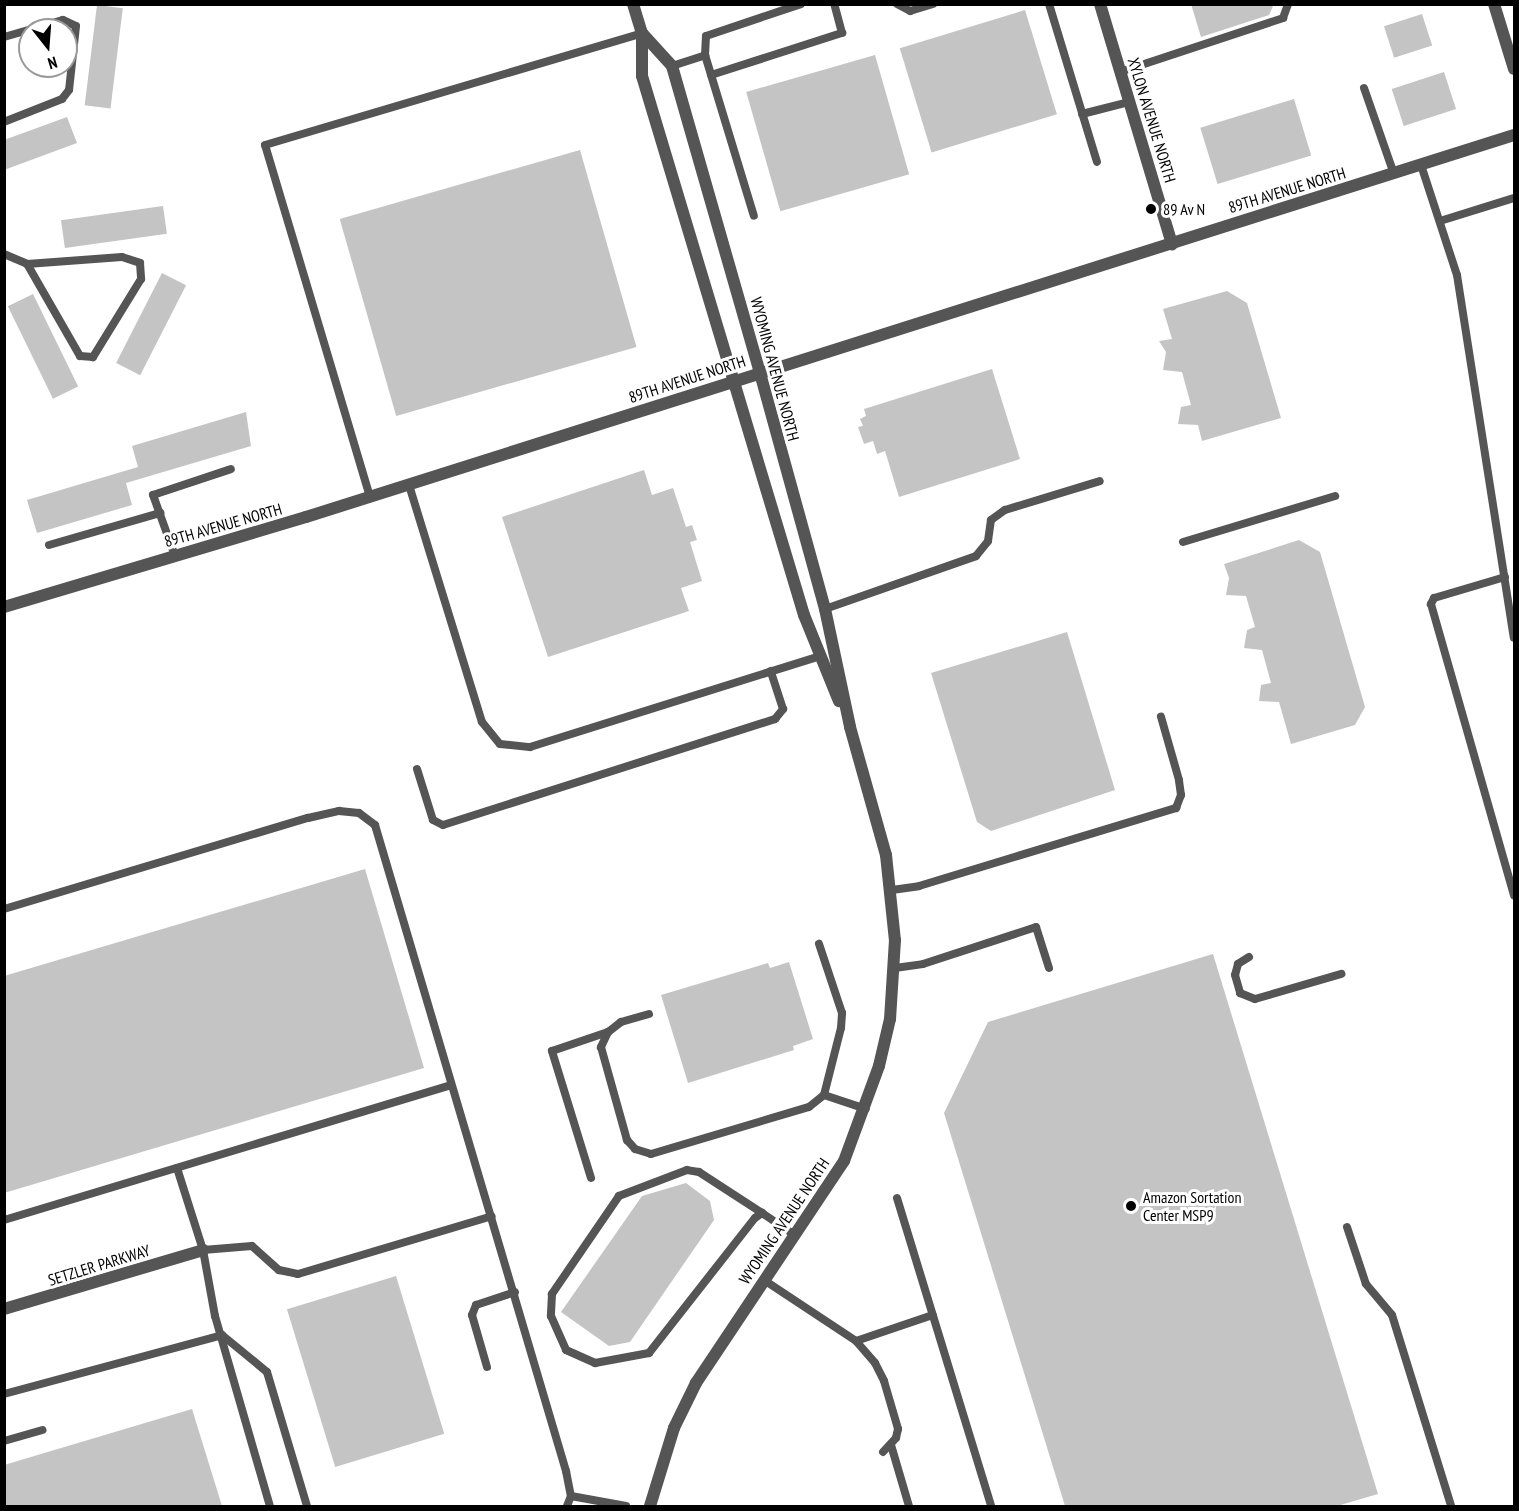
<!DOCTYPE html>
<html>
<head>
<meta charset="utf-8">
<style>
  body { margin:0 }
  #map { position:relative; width:1519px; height:1511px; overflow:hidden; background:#fff; font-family:"PT Sans Narrow",sans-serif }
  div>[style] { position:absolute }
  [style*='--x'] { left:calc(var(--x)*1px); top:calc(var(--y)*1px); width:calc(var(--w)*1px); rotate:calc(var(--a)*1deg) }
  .building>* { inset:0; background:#c4c4c4; transform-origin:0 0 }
  .service>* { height:8px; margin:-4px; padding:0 4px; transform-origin:4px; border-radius:4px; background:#555 }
  .minor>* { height:12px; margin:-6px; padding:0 6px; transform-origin:6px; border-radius:6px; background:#555 }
  .tertiary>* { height:12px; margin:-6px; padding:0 6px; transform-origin:6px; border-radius:6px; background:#555 }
  .dots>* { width:16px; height:16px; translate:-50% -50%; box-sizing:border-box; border:3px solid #fff; border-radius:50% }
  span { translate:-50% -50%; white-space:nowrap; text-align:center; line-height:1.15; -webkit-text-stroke:6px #fff; paint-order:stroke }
  .street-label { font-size:16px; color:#000 }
  .poi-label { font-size:16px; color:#000 }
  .left { translate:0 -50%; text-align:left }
  .frame { position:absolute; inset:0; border:6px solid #000; pointer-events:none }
  .north { position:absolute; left:18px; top:18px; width:60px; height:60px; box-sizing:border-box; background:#fff; border:2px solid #999; border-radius:50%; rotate:163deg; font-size:16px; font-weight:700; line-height:24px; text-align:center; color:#000 }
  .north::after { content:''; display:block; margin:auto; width:21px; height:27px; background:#000; clip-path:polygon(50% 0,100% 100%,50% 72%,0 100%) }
</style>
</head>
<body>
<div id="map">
  <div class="building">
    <div style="clip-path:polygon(1191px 4px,1274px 4px,1269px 15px,1201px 37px)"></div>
    <div style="left:97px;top:5px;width:26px;height:101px;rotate:7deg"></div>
    <div style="left:1025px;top:10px;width:109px;height:131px;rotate:73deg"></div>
    <div style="left:1422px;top:14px;width:33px;height:40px;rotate:72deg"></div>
    <div style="left:875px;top:55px;width:124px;height:134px;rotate:74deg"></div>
    <div style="left:1444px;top:72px;width:39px;height:55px;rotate:72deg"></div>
    <div style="left:1294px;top:99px;width:59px;height:98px;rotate:73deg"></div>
    <div style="clip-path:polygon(67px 117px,77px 143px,4px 170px,4px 140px)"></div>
    <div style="left:580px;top:150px;width:205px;height:250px;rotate:74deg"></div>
    <div style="left:163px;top:206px;width:28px;height:103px;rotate:82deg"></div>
    <div style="left:162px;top:273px;width:27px;height:101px;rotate:27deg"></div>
    <div style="clip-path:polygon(1227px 291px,1247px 303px,1281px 418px,1202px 441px,1198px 425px,1178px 424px,1181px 407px,1191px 405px,1182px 372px,1163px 370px,1166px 352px,1159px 341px,1172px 339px,1163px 309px)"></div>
    <div style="left:33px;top:294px;width:103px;height:28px;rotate:64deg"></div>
    <div style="clip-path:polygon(992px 369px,1020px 459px,899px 497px,885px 451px,877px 454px,873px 441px,864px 444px,858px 427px,863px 426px,860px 419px,866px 416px,864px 409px)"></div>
    <div style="clip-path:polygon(246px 412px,251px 446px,126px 483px,132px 505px,37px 533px,27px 500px,138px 467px,132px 446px)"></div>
    <div style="clip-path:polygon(644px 470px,652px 495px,673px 488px,686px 527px,692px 525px,697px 540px,690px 542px,702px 581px,681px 588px,689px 611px,548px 657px,502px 517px)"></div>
    <div style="clip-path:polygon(1299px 540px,1320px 552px,1365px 707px,1355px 725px,1291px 744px,1279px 702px,1259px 701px,1261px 685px,1271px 683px,1262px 650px,1244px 648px,1247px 630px,1255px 627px,1246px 596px,1226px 595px,1229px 578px,1224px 564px)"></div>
    <div style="clip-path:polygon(1067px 632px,1115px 790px,991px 831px,977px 822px,931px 673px)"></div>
    <div style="clip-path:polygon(365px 869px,424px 1068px,4px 1193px,4px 976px)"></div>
    <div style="clip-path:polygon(1213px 954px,1378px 1494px,1337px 1506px,1065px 1506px,944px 1113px,988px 1022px)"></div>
    <div style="clip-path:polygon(789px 962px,813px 1039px,793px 1046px,794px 1050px,688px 1083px,661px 995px,768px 963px,770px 968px)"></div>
    <div style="clip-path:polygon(686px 1183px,710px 1201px,714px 1220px,630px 1342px,609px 1346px,561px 1312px,642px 1196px)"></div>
    <div style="left:396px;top:1276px;width:165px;height:114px;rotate:73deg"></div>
    <div style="clip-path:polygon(192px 1409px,222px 1506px,4px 1506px,4px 1465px)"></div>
  </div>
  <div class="service">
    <div style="--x:897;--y:4;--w:15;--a:28"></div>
    <div style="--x:910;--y:11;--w:24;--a:-17"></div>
    <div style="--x:1049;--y:4;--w:165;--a:73.1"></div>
    <div style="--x:4;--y:37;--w:61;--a:-16.1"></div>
    <div style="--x:63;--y:20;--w:14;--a:25"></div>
    <div style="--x:76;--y:26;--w:64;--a:96.2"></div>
    <div style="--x:69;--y:90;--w:11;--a:128"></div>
    <div style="--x:62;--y:99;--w:62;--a:158.4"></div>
    <div style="--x:705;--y:55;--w:19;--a:-87"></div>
    <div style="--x:706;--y:36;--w:100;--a:-18.6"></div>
    <div style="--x:672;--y:66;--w:35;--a:-18"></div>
    <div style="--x:705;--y:55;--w:168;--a:73.1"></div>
    <div style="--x:1120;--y:72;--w:172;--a:-18.3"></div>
    <div style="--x:1283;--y:18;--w:15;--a:-70"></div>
    <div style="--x:711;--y:75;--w:138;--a:-17.8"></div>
    <div style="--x:842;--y:33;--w:30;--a:-105"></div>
    <div style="--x:1364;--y:88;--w:91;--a:70.8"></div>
    <div style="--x:1082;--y:114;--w:49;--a:-14.3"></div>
    <div style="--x:1421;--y:165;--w:116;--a:71.9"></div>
    <div style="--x:1457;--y:275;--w:367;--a:81.1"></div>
    <div style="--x:1440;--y:221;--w:77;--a:-17.3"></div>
    <div style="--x:4;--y:254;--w:25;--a:23"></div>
    <div style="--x:27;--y:264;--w:95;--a:-4.2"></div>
    <div style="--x:122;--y:257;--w:19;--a:18"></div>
    <div style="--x:140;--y:263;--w:16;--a:86"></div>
    <div style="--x:141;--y:279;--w:92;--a:121.6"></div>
    <div style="--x:93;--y:357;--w:13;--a:-176"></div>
    <div style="--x:80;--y:356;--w:106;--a:-119.9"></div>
    <div style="--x:409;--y:485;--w:248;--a:72.9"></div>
    <div style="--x:482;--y:722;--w:28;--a:51"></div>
    <div style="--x:500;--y:744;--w:30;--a:6"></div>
    <div style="--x:530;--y:747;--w:304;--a:-17.4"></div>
    <div style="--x:370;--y:497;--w:367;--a:-106.6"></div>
    <div style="--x:265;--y:145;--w:393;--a:-16.5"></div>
    <div style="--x:1183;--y:542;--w:159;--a:-16.8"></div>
    <div style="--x:49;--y:545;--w:116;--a:-16.1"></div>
    <div style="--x:175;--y:556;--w:65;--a:-109.8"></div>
    <div style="--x:153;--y:495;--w:82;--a:-18.4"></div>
    <div style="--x:1505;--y:577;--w:74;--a:163.5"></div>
    <div style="--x:1434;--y:598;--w:7;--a:117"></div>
    <div style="--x:1431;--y:604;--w:303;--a:74.1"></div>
    <div style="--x:825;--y:609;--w:160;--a:-19.3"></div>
    <div style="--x:976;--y:556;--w:19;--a:-51"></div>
    <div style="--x:988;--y:541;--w:21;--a:-82"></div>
    <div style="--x:991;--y:520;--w:17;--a:-36"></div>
    <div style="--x:1005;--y:510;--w:99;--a:-17"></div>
    <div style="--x:417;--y:769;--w:53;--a:72.6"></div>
    <div style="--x:433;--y:820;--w:11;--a:27"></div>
    <div style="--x:443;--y:825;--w:349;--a:-17.7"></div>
    <div style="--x:775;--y:719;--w:13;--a:-51"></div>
    <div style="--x:783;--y:709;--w:40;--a:-108"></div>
    <div style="--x:892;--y:890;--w:27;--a:-8"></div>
    <div style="--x:919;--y:886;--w:269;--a:-16.9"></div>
    <div style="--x:1176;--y:808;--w:14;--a:-69"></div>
    <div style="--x:1181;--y:795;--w:15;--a:-98"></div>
    <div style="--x:1179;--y:780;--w:66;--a:-105.9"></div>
    <div style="--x:4;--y:909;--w:317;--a:-16.7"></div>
    <div style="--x:308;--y:818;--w:32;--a:-13"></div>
    <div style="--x:339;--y:811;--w:20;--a:6"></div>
    <div style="--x:359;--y:813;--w:20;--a:37"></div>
    <div style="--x:375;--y:825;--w:674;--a:73.53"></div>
    <div style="--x:566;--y:1471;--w:25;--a:79"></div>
    <div style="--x:571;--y:1496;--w:11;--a:112"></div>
    <div style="--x:1249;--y:957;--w:13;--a:148"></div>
    <div style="--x:1238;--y:964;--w:11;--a:105"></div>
    <div style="--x:1235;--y:975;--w:19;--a:74"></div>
    <div style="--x:1240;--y:993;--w:16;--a:22"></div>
    <div style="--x:1255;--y:999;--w:90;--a:-16.2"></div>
    <div style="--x:895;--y:968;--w:28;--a:-8"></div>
    <div style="--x:923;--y:964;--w:119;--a:-18.1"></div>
    <div style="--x:1036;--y:927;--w:43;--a:72.4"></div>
    <div style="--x:649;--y:1014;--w:29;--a:164"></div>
    <div style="--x:621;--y:1022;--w:16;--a:142"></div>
    <div style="--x:608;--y:1032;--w:17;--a:115"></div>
    <div style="--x:601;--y:1047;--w:97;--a:74.4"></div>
    <div style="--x:627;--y:1140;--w:12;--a:48"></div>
    <div style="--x:635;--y:1149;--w:17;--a:17"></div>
    <div style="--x:651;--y:1154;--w:165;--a:-16.6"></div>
    <div style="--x:809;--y:1107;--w:19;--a:-39"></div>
    <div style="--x:824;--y:1095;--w:69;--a:-75.8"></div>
    <div style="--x:841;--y:1028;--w:15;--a:-86"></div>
    <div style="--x:842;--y:1013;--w:73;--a:-108.4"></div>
    <div style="--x:824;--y:1095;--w:44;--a:18.4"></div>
    <div style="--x:177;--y:1168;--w:86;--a:72.4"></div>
    <div style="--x:203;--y:1250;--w:67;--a:79.7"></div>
    <div style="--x:215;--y:1316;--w:198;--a:73.9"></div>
    <div style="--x:591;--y:1178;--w:133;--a:-107.1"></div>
    <div style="--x:552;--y:1051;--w:59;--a:-18.7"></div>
    <div style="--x:897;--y:1198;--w:322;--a:73"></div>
    <div style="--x:762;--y:1213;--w:75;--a:-146.9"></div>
    <div style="--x:699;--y:1172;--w:12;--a:-171"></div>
    <div style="--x:687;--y:1170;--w:73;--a:159.1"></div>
    <div style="--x:619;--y:1196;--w:119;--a:124.4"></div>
    <div style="--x:552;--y:1294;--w:22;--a:93"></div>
    <div style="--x:551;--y:1316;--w:37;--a:66"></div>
    <div style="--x:566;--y:1350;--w:32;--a:24"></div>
    <div style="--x:595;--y:1363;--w:55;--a:-10.5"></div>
    <div style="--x:649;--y:1353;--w:172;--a:-51.9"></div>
    <div style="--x:755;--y:1218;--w:9;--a:-36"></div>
    <div style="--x:762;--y:1213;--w:40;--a:34"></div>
    <div style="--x:4;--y:1220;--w:466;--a:-16.8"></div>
    <div style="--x:1347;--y:1227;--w:60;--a:71.6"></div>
    <div style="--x:1366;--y:1284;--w:40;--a:50"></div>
    <div style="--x:1392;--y:1315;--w:200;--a:72.8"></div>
    <div style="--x:203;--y:1250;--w:49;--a:-4.7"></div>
    <div style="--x:252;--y:1246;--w:36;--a:42"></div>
    <div style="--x:279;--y:1270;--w:19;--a:12"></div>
    <div style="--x:298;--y:1274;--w:202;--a:-16.6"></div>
    <div style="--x:764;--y:1280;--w:110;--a:33.5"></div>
    <div style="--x:856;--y:1341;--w:29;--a:49"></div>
    <div style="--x:875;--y:1363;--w:20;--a:63"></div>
    <div style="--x:884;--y:1381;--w:50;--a:73.7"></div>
    <div style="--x:898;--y:1429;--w:9;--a:103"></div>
    <div style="--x:896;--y:1438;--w:19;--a:133"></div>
    <div style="--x:222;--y:1335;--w:58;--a:39.4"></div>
    <div style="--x:267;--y:1372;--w:140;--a:73.4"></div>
    <div style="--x:856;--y:1341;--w:81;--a:-18.7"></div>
    <div style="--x:487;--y:1367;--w:54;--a:-106.1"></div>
    <div style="--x:472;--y:1315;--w:11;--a:-68"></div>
    <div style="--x:476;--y:1305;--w:41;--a:-18.4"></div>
    <div style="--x:4;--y:1394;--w:226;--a:-15.1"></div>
    <div style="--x:4;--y:1441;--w:40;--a:-16"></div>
    <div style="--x:891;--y:1445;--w:64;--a:73.6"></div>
    <div style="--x:571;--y:1496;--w:56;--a:10.3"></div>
  </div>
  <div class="minor">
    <div style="--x:1494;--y:4;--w:68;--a:72.9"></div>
    <div style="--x:4;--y:607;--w:315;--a:-16.6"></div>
    <div style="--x:306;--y:517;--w:1267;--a:-17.55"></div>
    <div style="--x:4;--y:1309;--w:208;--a:-16.5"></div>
  </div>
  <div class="tertiary">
    <div style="--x:633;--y:4;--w:30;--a:73"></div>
    <div style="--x:642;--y:33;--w:43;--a:90"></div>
    <div style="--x:642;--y:76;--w:563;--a:73.27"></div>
    <div style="--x:804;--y:615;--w:93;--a:67.9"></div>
    <div style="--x:1100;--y:4;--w:251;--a:73.3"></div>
    <div style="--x:642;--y:33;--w:45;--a:47.7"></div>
    <div style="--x:672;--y:66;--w:319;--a:74"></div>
    <div style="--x:760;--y:373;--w:245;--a:74.6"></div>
    <div style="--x:825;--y:609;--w:121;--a:78"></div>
    <div style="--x:850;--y:727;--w:133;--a:74.3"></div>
    <div style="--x:886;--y:855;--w:85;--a:84"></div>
    <div style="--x:895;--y:940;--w:79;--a:93.6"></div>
    <div style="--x:890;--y:1019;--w:48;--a:103.2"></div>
    <div style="--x:879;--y:1066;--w:101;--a:110.2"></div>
    <div style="--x:844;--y:1161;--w:267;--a:123.7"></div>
    <div style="--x:696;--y:1383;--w:50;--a:116.1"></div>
    <div style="--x:674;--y:1428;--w:82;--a:107.1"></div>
  </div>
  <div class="dots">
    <div style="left:1151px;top:209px;background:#000"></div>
    <div style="left:1131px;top:1206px;background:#000"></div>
  </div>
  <div class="street-label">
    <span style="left:1152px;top:120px;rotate:73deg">XYLON AVENUE NORTH</span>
    <span style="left:1287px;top:190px;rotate:-17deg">89TH AVENUE NORTH</span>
    <span style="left:775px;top:369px;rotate:75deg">WYOMING AVENUE NORTH</span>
    <span style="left:687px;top:379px;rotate:-18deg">89TH AVENUE NORTH</span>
    <span style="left:223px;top:525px;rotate:-16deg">89TH AVENUE NORTH</span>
    <span style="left:784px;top:1221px;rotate:-56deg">WYOMING AVENUE NORTH</span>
    <span style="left:99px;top:1265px;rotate:-17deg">SETZLER PARKWAY</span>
  </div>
  <div class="poi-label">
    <span class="left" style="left:1163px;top:209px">89 Av N</span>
    <span class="left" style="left:1143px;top:1206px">Amazon Sortation<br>Center MSP9</span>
  </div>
  <div class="frame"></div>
  <div class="north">N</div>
</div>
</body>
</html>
